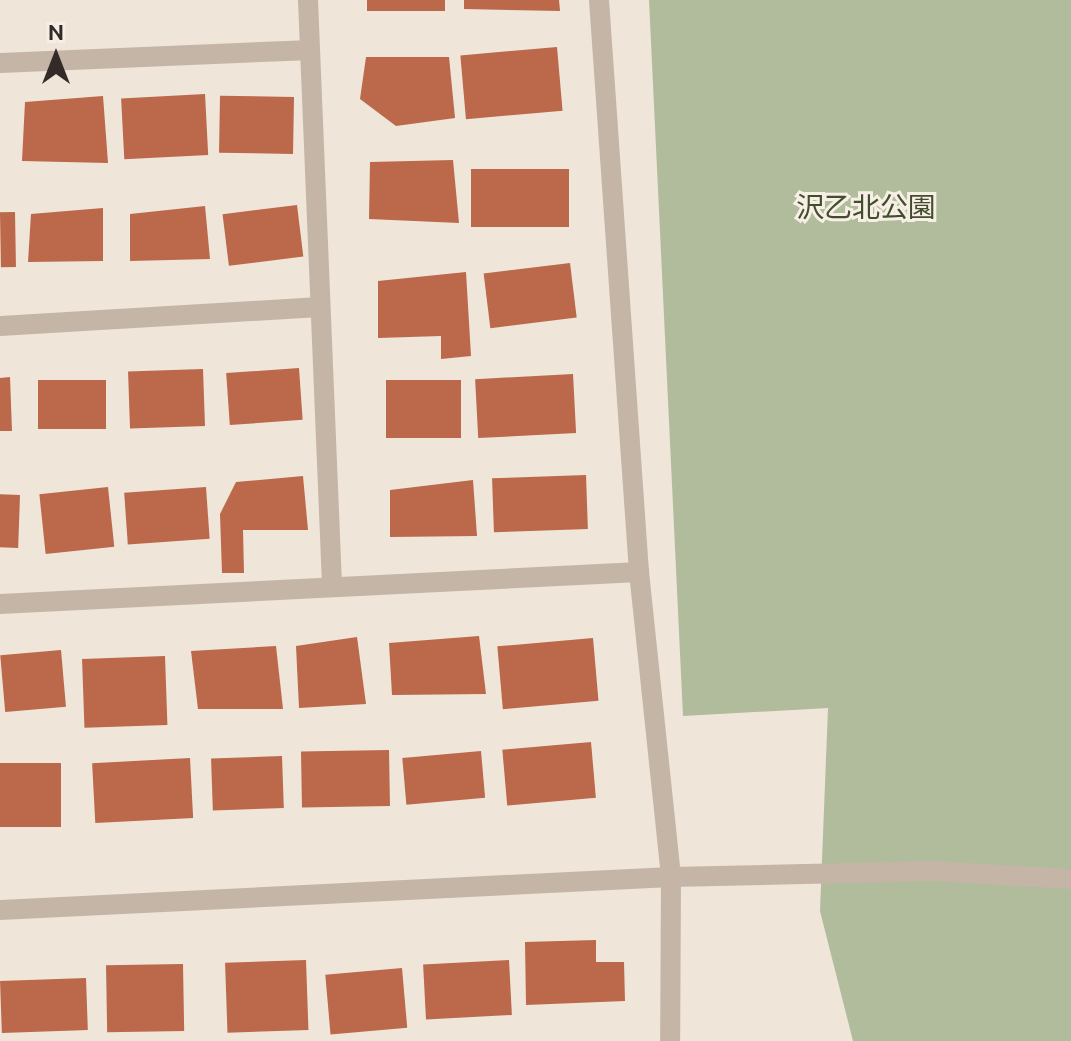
<!DOCTYPE html>
<html>
<head>
<meta charset="utf-8">
<style>
  body { margin:0 }
  #map { position:relative; width:1071px; height:1041px; overflow:hidden; background:#efe5d9; font-family:Ubuntu,"Noto Sans JP",sans-serif }
  div>[style] { position:absolute }
  [style*='--x'] { left:calc(var(--x)*1px); top:calc(var(--y)*1px); width:calc(var(--w)*1px); rotate:calc(var(--a)*1deg) }
  .green>* { inset:0; background:#b0bc9b }
  .building>* { inset:0; background:#bb684b; transform-origin:0 0 }
  .street>* { height:20px; margin:-10px; padding:0 10px; transform-origin:10px; border-radius:10px; background:#c5b5a7 }
  span { translate:-50% -50%; white-space:nowrap; text-align:center; line-height:1.15; -webkit-text-stroke:6px #f7efe5; paint-order:stroke }
  .park-label { font-size:28px; color:#414e2d }
  .north { position:absolute; left:16px; top:16px; width:80px; height:80px; -webkit-text-stroke:6px #f7efe5; paint-order:stroke; rotate:0deg; font-size:22px; font-weight:700; line-height:32px; text-align:center; color:#322b27 }
  .north::after { content:''; display:block; margin:auto; width:28px; height:36px; background:#322b27; clip-path:polygon(50% 0,100% 100%,50% 72%,0 100%) }
</style>
</head>
<body>
<div id="map">
  <div class="green">
    <div style="clip-path:polygon(649px 0,1071px 0,1071px 1041px,853px 1041px,820px 911px,828px 708px,683px 716px)"></div>
  </div>
  <div class="building">
    <div style="left:367px;top:0;width:78px;height:11px"></div>
    <div style="clip-path:polygon(464px 0,559px 0,560px 11px,464px 9px)"></div>
    <div style="left:557px;top:47px;width:64px;height:97px;rotate:85deg"></div>
    <div style="clip-path:polygon(366px 57px,449px 57px,455px 118px,396px 126px,360px 99px)"></div>
    <div style="left:205px;top:94px;width:61px;height:84px;rotate:87deg"></div>
    <div style="clip-path:polygon(103px 96px,108px 163px,22px 161px,25px 102px)"></div>
    <div style="left:294px;top:97px;width:57px;height:74px;rotate:91deg"></div>
    <div style="clip-path:polygon(453px 160px,459px 223px,369px 219px,370px 162px)"></div>
    <div style="left:471px;top:169px;width:98px;height:58px"></div>
    <div style="left:297px;top:205px;width:52px;height:75px;rotate:83deg"></div>
    <div style="clip-path:polygon(205px 206px,210px 259px,130px 261px,130px 214px)"></div>
    <div style="clip-path:polygon(103px 208px,103px 261px,28px 262px,31px 214px)"></div>
    <div style="left:15px;top:212px;width:55px;height:15px;rotate:89deg"></div>
    <div style="left:570px;top:263px;width:55px;height:87px;rotate:83deg"></div>
    <div style="clip-path:polygon(466px 272px,471px 356px,441px 359px,441px 336px,378px 338px,378px 281px)"></div>
    <div style="left:299px;top:368px;width:52px;height:73px;rotate:86deg"></div>
    <div style="left:203px;top:369px;width:57px;height:75px;rotate:88deg"></div>
    <div style="left:573px;top:374px;width:59px;height:98px;rotate:87deg"></div>
    <div style="clip-path:polygon(10px 377px,12px 431px,0 431px,0 378px)"></div>
    <div style="left:106px;top:380px;width:49px;height:68px;rotate:90deg"></div>
    <div style="left:386px;top:380px;width:75px;height:58px"></div>
    <div style="left:586px;top:475px;width:54px;height:94px;rotate:88deg"></div>
    <div style="clip-path:polygon(303px 476px,308px 530px,243px 530px,244px 573px,222px 573px,220px 514px,236px 482px)"></div>
    <div style="clip-path:polygon(473px 480px,477px 536px,390px 537px,390px 490px)"></div>
    <div style="left:108px;top:487px;width:60px;height:69px;rotate:84deg"></div>
    <div style="left:206px;top:487px;width:52px;height:82px;rotate:86deg"></div>
    <div style="left:20px;top:495px;width:53px;height:20px;rotate:92deg"></div>
    <div style="clip-path:polygon(479px 636px,486px 694px,392px 695px,389px 643px)"></div>
    <div style="clip-path:polygon(357px 637px,366px 704px,299px 708px,296px 646px)"></div>
    <div style="left:593px;top:638px;width:63px;height:96px;rotate:85deg"></div>
    <div style="clip-path:polygon(276px 646px,283px 709px,198px 709px,191px 651px)"></div>
    <div style="left:61px;top:650px;width:57px;height:61px;rotate:85deg"></div>
    <div style="left:165px;top:656px;width:69px;height:83px;rotate:88deg"></div>
    <div style="left:591px;top:742px;width:56px;height:89px;rotate:85deg"></div>
    <div style="left:389px;top:750px;width:56px;height:88px;rotate:89deg"></div>
    <div style="left:481px;top:751px;width:47px;height:79px;rotate:85deg"></div>
    <div style="left:282px;top:756px;width:52px;height:71px;rotate:88deg"></div>
    <div style="left:190px;top:758px;width:60px;height:98px;rotate:87deg"></div>
    <div style="left:61px;top:763px;width:64px;height:61px;rotate:90deg"></div>
    <div style="clip-path:polygon(596px 940px,596px 962px,624px 962px,625px 1001px,526px 1005px,525px 942px)"></div>
    <div style="left:306px;top:960px;width:70px;height:81px;rotate:88deg"></div>
    <div style="left:509px;top:960px;width:55px;height:86px;rotate:87deg"></div>
    <div style="left:183px;top:964px;width:67px;height:77px;rotate:89deg"></div>
    <div style="left:402px;top:968px;width:60px;height:77px;rotate:85deg"></div>
    <div style="left:86px;top:978px;width:52px;height:86px;rotate:88deg"></div>
  </div>
  <div class="street">
    <div style="--x:308;--y:0;--w:585;--a:87.65"></div>
    <div style="--x:599;--y:0;--w:573;--a:86"></div>
    <div style="--x:639;--y:572;--w:307;--a:84"></div>
    <div style="--x:671;--y:877;--w:164;--a:90.3"></div>
    <div style="--x:0;--y:63;--w:306;--a:-2.4"></div>
    <div style="--x:0;--y:326;--w:320;--a:-3.4"></div>
    <div style="--x:0;--y:604;--w:640;--a:-2.87"></div>
    <div style="--x:0;--y:910;--w:672;--a:-2.82"></div>
    <div style="--x:671;--y:877;--w:264;--a:-1.3"></div>
    <div style="--x:935;--y:871;--w:136;--a:3.4"></div>
  </div>
  <div class="park-label">
    <span style="left:866px;top:207px">沢乙北公園</span>
  </div>
  <div class="north">N</div>
</div>
</body>
</html>
